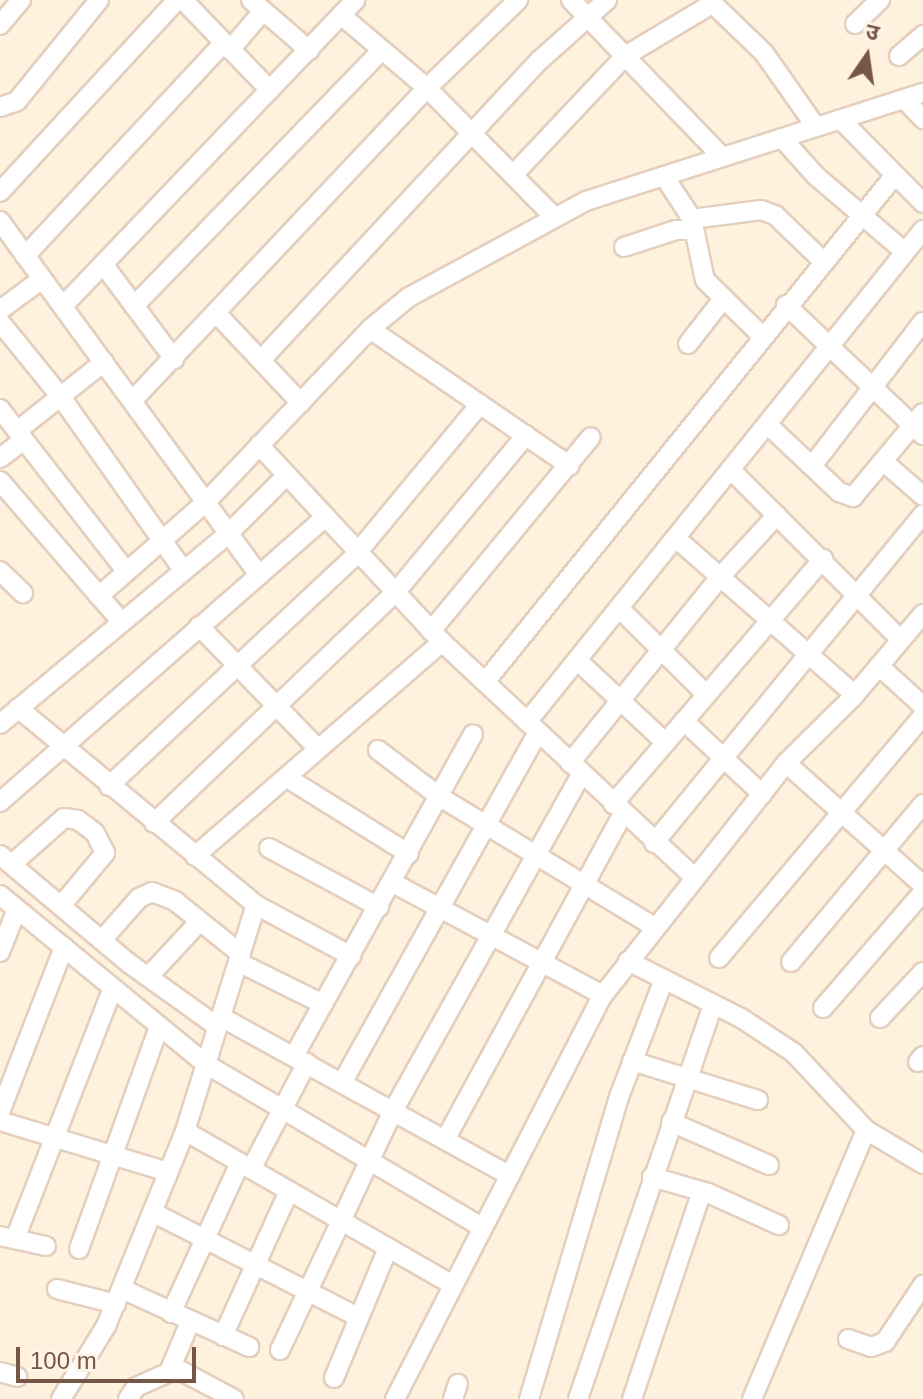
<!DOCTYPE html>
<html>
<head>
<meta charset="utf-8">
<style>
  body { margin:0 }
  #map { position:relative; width:923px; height:1399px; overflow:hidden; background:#fef2df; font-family:Arial,"Noto Sans Devanagari",sans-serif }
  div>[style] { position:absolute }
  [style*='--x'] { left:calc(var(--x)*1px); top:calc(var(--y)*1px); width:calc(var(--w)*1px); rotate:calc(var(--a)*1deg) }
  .roads { filter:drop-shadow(2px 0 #e4cfbe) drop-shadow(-2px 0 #e4cfbe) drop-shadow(0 2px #e4cfbe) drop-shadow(0 -2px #e4cfbe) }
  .minor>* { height:18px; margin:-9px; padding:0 9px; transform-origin:9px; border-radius:9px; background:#fff }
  span { translate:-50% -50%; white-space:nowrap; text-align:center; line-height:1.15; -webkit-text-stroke:6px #fff5e7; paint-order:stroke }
  .north { position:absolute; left:827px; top:16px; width:80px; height:80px; -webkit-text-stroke:6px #fff5e7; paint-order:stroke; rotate:13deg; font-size:22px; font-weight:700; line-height:32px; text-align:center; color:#765645 }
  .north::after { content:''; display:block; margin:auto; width:28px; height:36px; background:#765645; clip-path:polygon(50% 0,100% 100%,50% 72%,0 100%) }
  .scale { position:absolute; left:16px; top:1347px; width:180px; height:36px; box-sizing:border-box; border:4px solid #765645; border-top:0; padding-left:10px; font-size:24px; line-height:28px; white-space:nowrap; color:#765645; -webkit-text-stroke:6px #fff5e7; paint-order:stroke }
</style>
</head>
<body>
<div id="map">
  <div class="roads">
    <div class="minor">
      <div style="--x:183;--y:0;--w:125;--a:46"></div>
      <div style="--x:251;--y:0;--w:77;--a:40.8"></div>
      <div style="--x:571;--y:0;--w:218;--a:46.1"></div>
      <div style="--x:709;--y:0;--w:76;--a:43.9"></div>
      <div style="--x:764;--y:53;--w:90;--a:54.9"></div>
      <div style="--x:341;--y:15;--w:113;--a:40.3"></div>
      <div style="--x:427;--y:88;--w:181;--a:45.4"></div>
      <div style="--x:855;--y:24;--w:35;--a:-44"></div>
      <div style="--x:0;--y:25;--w:33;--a:-50"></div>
      <div style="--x:230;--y:50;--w:51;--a:-49.8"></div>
      <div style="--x:899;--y:56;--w:32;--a:-41"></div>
      <div style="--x:904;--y:99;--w:28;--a:46"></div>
      <div style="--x:0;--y:107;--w:18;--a:-19"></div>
      <div style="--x:17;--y:101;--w:130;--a:-50.9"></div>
      <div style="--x:840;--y:119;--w:118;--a:45.3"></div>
      <div style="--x:782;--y:138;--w:51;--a:48.2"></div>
      <div style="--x:816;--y:176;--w:117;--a:40.5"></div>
      <div style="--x:513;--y:175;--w:163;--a:-46.7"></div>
      <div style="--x:625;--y:56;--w:101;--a:-30.9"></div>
      <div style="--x:664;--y:176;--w:51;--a:56.9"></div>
      <div style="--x:692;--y:219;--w:70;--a:-7.4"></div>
      <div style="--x:761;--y:210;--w:15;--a:20"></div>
      <div style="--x:775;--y:215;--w:66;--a:43.8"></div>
      <div style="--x:0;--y:192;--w:261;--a:-47.3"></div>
      <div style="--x:692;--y:219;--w:62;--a:78"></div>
      <div style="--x:705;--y:280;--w:78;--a:44.5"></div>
      <div style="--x:0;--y:221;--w:439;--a:53.8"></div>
      <div style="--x:624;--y:247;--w:55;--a:-18.1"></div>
      <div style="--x:676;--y:230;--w:17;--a:0"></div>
      <div style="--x:25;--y:256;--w:290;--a:-47"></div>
      <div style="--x:103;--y:264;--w:119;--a:53.2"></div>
      <div style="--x:786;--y:305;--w:189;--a:43.5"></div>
      <div style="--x:63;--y:306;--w:423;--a:-46.3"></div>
      <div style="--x:134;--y:306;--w:356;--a:-45.9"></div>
      <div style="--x:0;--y:310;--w:52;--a:-36.4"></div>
      <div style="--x:218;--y:315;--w:121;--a:46.7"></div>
      <div style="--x:0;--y:322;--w:97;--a:50.9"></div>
      <div style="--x:61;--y:397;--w:212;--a:54.8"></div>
      <div style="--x:370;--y:329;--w:242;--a:34.4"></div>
      <div style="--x:688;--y:344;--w:57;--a:-52.1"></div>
      <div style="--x:261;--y:360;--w:410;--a:-47.1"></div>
      <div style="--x:540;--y:60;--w:90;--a:-41.8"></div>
      <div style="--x:133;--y:400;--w:429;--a:-46.7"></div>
      <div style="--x:427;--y:88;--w:127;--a:-44"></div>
      <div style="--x:0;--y:409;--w:205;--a:52.1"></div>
      <div style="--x:768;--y:425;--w:98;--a:43.3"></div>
      <div style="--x:839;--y:492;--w:15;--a:20"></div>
      <div style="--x:853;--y:497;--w:109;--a:-50.2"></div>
      <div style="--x:17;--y:431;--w:111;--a:-38.4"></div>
      <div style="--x:259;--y:445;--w:269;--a:47.1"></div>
      <div style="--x:442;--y:642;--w:346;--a:43"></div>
      <div style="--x:0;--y:458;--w:30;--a:-37"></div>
      <div style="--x:885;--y:463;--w:50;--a:41"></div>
      <div style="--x:812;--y:466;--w:182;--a:-52.4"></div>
      <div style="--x:732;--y:471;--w:239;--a:45"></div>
      <div style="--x:0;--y:481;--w:184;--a:49.2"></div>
      <div style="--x:678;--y:540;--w:235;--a:41.2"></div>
      <div style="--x:0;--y:571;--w:32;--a:44"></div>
      <div style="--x:99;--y:596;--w:142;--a:-41.3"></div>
      <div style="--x:206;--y:502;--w:238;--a:-46.5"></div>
      <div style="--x:370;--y:329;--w:50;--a:-39.4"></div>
      <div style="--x:409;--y:297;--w:201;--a:-28.5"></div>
      <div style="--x:586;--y:201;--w:354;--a:-17.8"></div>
      <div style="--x:621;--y:610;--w:120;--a:44.7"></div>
      <div style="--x:199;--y:626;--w:171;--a:45.9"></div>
      <div style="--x:431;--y:631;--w:251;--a:-50.5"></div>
      <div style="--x:578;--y:661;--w:120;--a:43"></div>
      <div style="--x:879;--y:666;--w:59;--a:42.3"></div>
      <div style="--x:485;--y:682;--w:652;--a:-51.04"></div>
      <div style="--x:18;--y:708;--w:309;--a:39.6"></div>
      <div style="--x:256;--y:905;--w:108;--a:28.2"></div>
      <div style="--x:684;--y:721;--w:107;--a:43.1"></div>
      <div style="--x:527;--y:722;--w:632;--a:-51.17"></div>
      <div style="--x:0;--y:724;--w:298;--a:-39.8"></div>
      <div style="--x:229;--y:533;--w:82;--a:-45"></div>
      <div style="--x:378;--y:750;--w:78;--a:37.2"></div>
      <div style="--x:440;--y:797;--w:249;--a:31.2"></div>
      <div style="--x:570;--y:763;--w:239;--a:-51.1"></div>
      <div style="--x:720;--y:577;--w:84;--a:-47.4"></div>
      <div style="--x:786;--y:763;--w:183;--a:41.7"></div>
      <div style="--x:286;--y:777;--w:145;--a:32"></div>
      <div style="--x:109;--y:786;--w:333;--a:-43.1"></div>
      <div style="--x:352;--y:559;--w:201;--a:-50.4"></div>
      <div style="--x:0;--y:802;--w:433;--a:-41.2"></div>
      <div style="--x:613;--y:804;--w:323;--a:-49.4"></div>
      <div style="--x:154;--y:823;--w:333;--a:-43.7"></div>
      <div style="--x:395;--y:593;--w:205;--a:-50.3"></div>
      <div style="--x:654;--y:843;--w:425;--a:-50.7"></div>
      <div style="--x:269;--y:848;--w:125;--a:28.2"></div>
      <div style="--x:0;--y:855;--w:170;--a:40"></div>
      <div style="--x:130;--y:964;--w:108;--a:35.6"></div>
      <div style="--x:195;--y:856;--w:327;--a:-40.9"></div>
      <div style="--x:12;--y:864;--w:69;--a:-41.5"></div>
      <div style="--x:64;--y:818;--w:14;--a:8"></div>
      <div style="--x:78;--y:820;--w:21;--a:37"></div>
      <div style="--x:95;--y:833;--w:22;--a:63"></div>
      <div style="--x:105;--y:853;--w:69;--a:129.7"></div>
      <div style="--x:393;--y:883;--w:238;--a:28.1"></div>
      <div style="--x:0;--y:895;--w:266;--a:39.4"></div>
      <div style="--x:206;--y:1064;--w:321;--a:30.6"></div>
      <div style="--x:102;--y:940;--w:56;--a:-48.6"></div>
      <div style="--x:139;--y:898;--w:14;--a:-25"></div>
      <div style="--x:152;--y:892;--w:25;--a:21"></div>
      <div style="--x:175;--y:901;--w:85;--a:38.8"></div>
      <div style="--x:0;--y:952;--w:46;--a:-68.4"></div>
      <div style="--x:719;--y:958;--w:317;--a:-49.9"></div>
      <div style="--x:628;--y:961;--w:127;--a:26.8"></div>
      <div style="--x:741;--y:1018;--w:64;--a:33.4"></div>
      <div style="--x:794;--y:1053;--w:105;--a:46.9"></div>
      <div style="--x:866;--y:1130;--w:66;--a:30.8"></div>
      <div style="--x:238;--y:962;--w:95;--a:26.3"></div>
      <div style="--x:791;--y:962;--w:206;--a:-50.1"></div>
      <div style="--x:148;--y:977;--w:76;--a:-47.1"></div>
      <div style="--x:823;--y:1008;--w:153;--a:-49.2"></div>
      <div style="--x:221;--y:1017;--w:330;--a:28.8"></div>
      <div style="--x:880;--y:1018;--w:63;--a:-46.9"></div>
      <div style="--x:294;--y:1056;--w:368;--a:-60.9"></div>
      <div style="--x:632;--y:1061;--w:132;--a:17.2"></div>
      <div style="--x:918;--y:1062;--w:8;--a:-50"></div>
      <div style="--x:342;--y:1083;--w:401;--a:-60.8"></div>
      <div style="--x:0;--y:1112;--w:177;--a:-68.8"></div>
      <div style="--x:0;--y:1121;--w:176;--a:16.9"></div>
      <div style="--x:671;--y:1122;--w:107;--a:23.7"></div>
      <div style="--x:185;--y:1131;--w:307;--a:29.9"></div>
      <div style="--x:445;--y:1140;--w:372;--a:-61.4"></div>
      <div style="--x:251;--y:1169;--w:120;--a:-62.2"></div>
      <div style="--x:652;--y:1177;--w:58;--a:15.9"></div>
      <div style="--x:708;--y:1193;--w:78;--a:24.3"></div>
      <div style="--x:152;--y:1212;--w:229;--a:27"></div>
      <div style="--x:0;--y:1236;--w:47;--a:12.3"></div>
      <div style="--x:15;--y:1239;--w:269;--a:-68.7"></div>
      <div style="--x:79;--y:1249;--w:236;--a:-70.2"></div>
      <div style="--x:57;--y:1289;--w:61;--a:14.3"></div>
      <div style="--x:122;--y:1289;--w:140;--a:24.5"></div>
      <div style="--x:171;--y:1313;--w:165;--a:-65.3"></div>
      <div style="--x:223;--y:1336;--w:159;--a:-65.5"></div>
      <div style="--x:848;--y:1339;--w:24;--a:19"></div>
      <div style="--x:871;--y:1347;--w:15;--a:-20"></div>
      <div style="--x:885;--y:1342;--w:69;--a:-56.3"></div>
      <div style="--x:280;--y:1350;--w:264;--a:-64.7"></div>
      <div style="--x:393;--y:1111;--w:386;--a:-60.8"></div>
      <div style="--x:172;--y:1366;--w:70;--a:28"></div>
      <div style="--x:0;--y:1372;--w:18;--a:16"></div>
      <div style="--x:334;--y:1378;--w:141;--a:-67.4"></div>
      <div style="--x:61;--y:1399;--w:86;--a:-58.3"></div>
      <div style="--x:106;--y:1326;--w:210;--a:-67.9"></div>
      <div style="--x:185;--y:1131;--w:237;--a:-72.6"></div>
      <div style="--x:128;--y:1399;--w:14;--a:-56"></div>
      <div style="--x:136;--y:1387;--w:36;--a:-24"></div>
      <div style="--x:169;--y:1372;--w:54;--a:-67.2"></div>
      <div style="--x:395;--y:1399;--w:454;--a:-62.8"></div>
      <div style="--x:603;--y:995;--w:295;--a:-51.7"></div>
      <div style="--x:786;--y:763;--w:93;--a:-44.6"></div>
      <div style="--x:852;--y:698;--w:110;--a:-49.8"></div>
      <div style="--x:453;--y:1399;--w:16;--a:-72"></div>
      <div style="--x:529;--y:1399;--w:315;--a:-73.4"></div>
      <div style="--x:619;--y:1097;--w:126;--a:-69.1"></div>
      <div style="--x:578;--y:1399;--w:417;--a:-71.1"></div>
      <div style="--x:632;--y:1399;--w:219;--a:-71.4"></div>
      <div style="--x:752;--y:1399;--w:292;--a:-67"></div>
    </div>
  </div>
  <div class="north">उ</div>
  <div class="scale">100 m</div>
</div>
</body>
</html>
